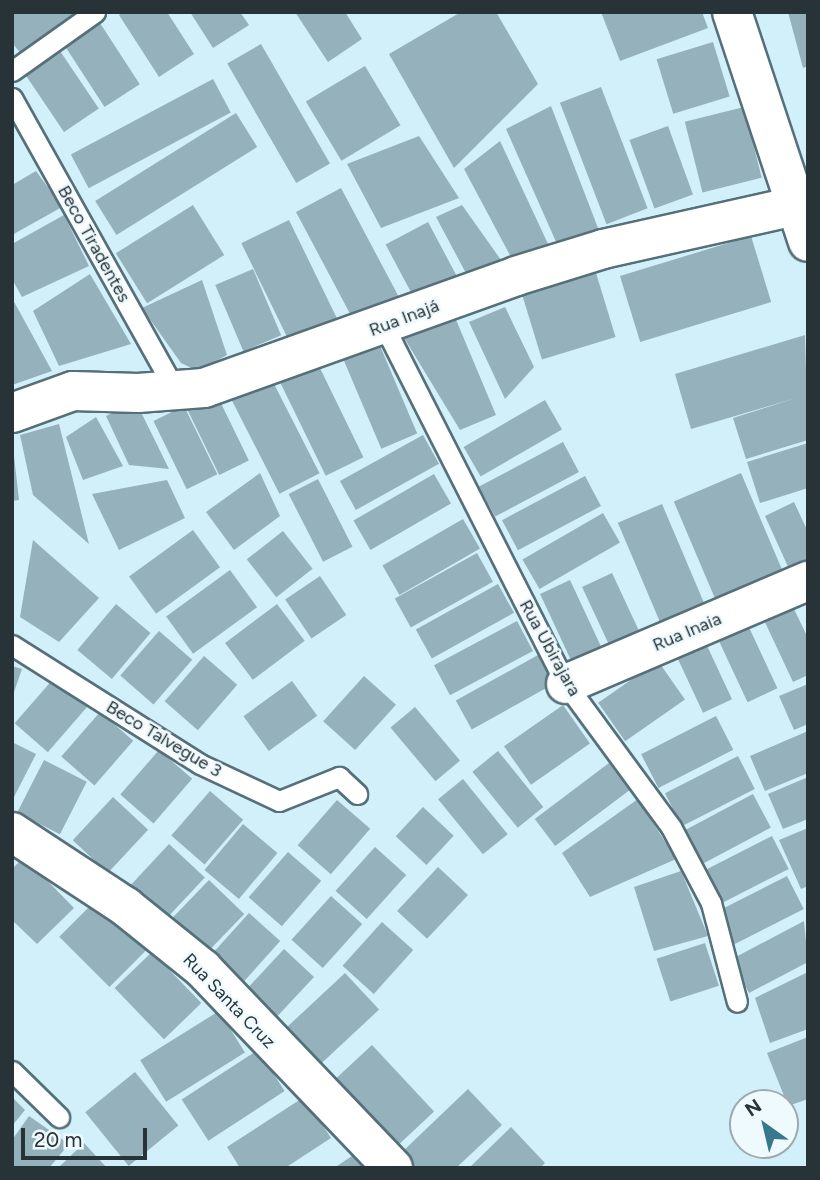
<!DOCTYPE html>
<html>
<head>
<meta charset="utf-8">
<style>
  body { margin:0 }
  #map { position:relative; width:820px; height:1180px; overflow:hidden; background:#d2f0fa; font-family:Figtree,sans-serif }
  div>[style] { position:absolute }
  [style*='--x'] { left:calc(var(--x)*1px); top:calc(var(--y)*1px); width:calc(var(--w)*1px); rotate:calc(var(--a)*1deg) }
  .building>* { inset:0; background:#95b1bb; transform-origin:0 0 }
  .roads { filter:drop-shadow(2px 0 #567079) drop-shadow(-2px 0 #567079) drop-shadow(0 2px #567079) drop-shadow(0 -2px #567079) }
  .lane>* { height:19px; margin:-9.5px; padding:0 9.5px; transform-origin:9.5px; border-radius:9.5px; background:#fff }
  .street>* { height:38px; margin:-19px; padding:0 19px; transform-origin:19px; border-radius:19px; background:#fff }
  span { translate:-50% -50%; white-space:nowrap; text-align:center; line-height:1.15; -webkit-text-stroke:5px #eefafe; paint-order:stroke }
  .street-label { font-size:18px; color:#283337 }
  .frame { position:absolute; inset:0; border:14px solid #283337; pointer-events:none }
  .north { position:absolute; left:729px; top:1089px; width:70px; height:70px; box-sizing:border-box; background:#eefafe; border:2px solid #9faaae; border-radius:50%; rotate:326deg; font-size:19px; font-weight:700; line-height:28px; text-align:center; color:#283337 }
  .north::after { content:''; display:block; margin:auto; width:24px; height:32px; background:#38788c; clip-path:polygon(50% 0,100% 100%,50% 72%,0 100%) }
  .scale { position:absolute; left:21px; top:1128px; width:126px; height:32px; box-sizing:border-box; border:4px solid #283337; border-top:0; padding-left:9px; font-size:21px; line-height:24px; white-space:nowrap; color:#283337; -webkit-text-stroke:5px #eefafe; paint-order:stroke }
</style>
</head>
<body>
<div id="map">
  <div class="building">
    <div style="clip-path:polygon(12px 12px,77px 12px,23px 56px,12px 43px)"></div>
    <div style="clip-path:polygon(123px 12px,167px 12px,194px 54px,159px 77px,119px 15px)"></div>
    <div style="clip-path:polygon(190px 12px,240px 12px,249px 25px,213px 48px)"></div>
    <div style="clip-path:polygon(295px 12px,345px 12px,362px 39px,328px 62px)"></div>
    <div style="clip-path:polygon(461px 12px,496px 12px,538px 84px,454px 168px,389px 54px)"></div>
    <div style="clip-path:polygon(601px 12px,702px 12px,708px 28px,620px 61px)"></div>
    <div style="clip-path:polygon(788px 12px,808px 12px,808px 66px,803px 68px)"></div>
    <div style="left:100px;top:23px;width:73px;height:42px;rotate:57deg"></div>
    <div style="left:713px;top:42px;width:57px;height:59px;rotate:73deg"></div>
    <div style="left:261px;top:44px;width:138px;height:39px;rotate:60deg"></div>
    <div style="left:58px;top:48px;width:73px;height:42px;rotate:56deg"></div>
    <div style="left:365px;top:66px;width:69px;height:69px;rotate:59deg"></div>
    <div style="left:213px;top:79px;width:38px;height:161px;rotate:62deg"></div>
    <div style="left:601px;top:87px;width:130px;height:44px;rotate:69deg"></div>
    <div style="clip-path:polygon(551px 106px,598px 228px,557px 244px,506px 129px)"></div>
    <div style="left:744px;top:107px;width:73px;height:61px;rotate:76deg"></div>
    <div style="left:236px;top:113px;width:40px;height:166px;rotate:58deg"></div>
    <div style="left:668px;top:126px;width:73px;height:41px;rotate:70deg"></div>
    <div style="clip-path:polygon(419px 136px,459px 198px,381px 228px,347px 164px)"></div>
    <div style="clip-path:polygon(500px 141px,549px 246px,513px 261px,464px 169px)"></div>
    <div style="clip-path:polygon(36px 171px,62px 207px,12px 235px,12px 185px)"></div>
    <div style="left:341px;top:188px;width:122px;height:51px;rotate:62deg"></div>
    <div style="left:193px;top:205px;width:59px;height:91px;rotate:58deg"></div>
    <div style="clip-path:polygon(462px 205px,501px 260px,468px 277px,436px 217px)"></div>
    <div style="clip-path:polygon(64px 215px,89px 266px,22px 297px,12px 279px,12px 244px)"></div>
    <div style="left:289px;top:220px;width:111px;height:53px;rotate:64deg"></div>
    <div style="left:428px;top:222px;width:68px;height:48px;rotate:62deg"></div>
    <div style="left:751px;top:236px;width:69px;height:137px;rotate:73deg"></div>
    <div style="left:253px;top:269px;width:72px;height:41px;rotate:67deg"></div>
    <div style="left:596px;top:273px;width:67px;height:77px;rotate:73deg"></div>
    <div style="clip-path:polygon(90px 274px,131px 344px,59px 366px,33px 311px)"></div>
    <div style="clip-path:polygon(202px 280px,227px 355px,198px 371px,181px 363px,142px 308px)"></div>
    <div style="clip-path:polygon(12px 298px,52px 371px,12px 385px)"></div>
    <div style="clip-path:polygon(505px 307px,534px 367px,505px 399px,469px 322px)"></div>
    <div style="clip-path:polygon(454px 315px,496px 415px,460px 430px,403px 336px)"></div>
    <div style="left:375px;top:334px;width:108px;height:39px;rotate:67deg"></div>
    <div style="clip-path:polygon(805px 335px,808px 440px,746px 459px,733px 418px,796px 398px,691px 429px,675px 374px)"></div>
    <div style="left:317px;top:362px;width:106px;height:42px;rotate:64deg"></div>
    <div style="left:271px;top:378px;width:107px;height:45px;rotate:63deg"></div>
    <div style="left:216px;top:393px;width:75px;height:33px;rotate:64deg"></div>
    <div style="left:545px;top:400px;width:34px;height:94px;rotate:60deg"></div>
    <div style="clip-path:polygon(136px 402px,169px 469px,129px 465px,106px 416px)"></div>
    <div style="left:184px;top:406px;width:76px;height:34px;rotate:64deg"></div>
    <div style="clip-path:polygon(96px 417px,123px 466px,83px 480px,66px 437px)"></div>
    <div style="clip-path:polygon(59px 424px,89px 544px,33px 495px,20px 435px)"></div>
    <div style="left:423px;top:435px;width:33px;height:95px;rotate:61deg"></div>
    <div style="left:563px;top:442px;width:34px;height:95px;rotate:62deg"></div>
    <div style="clip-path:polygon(808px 443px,808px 488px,760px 503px,747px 462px)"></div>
    <div style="clip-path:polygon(14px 456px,19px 500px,12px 501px,12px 457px)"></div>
    <div style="clip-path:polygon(260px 473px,280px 516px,234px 550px,206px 512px)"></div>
    <div style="left:741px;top:473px;width:112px;height:73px;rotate:67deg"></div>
    <div style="left:434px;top:474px;width:34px;height:93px;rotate:60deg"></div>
    <div style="left:585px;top:476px;width:34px;height:94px;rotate:62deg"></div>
    <div style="left:318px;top:479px;width:76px;height:33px;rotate:63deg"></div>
    <div style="clip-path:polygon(167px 480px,185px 518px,119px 550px,92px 494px)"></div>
    <div style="clip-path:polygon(794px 502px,808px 532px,808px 573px,794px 580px,765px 516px)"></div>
    <div style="left:662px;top:504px;width:109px;height:48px;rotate:67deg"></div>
    <div style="left:603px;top:513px;width:34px;height:93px;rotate:60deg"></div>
    <div style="left:463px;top:519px;width:34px;height:93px;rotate:60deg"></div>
    <div style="left:193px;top:530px;width:46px;height:79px;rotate:54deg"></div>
    <div style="left:283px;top:531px;width:48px;height:46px;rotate:52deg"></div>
    <div style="clip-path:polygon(33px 540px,99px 598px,59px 642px,20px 617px)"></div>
    <div style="left:477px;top:553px;width:33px;height:94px;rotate:61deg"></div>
    <div style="left:230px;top:570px;width:46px;height:79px;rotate:54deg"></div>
    <div style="left:612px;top:573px;width:71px;height:33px;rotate:65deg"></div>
    <div style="left:320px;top:576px;width:47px;height:42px;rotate:56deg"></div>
    <div style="left:570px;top:580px;width:80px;height:33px;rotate:65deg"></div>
    <div style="left:498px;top:584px;width:33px;height:94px;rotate:61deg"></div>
    <div style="left:116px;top:604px;width:45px;height:60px;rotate:40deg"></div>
    <div style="left:277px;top:604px;width:46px;height:65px;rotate:53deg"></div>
    <div style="clip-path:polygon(792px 605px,808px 638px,808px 675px,793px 682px,763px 618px)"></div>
    <div style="left:517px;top:621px;width:34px;height:94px;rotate:62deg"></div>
    <div style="left:747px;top:623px;width:72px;height:33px;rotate:65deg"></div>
    <div style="left:159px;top:631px;width:44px;height:59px;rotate:41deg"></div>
    <div style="left:702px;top:635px;width:71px;height:32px;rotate:65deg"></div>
    <div style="left:538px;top:655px;width:33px;height:94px;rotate:61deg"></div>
    <div style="left:204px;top:656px;width:44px;height:60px;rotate:41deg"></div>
    <div style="left:658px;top:661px;width:47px;height:73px;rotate:55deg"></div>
    <div style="clip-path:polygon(12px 666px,22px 669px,13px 695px,12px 695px)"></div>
    <div style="left:364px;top:676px;width:43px;height:61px;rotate:42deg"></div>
    <div style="left:54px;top:678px;width:44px;height:60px;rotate:41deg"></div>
    <div style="left:292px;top:681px;width:43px;height:60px;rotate:54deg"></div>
    <div style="clip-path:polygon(808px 684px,808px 724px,794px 730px,779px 696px)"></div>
    <div style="left:563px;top:705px;width:47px;height:72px;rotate:55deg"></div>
    <div style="left:415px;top:707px;width:70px;height:32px;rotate:50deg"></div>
    <div style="left:100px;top:712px;width:44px;height:59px;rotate:41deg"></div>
    <div style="left:716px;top:716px;width:38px;height:84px;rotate:63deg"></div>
    <div style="clip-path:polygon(808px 731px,808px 773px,765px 791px,750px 756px)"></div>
    <div style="clip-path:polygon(12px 742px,36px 754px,12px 801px)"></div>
    <div style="left:159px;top:750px;width:44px;height:59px;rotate:41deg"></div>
    <div style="left:498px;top:751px;width:72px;height:33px;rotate:51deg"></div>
    <div style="left:738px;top:756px;width:37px;height:82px;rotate:63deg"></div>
    <div style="left:44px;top:760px;width:48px;height:59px;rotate:27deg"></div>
    <div style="left:609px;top:763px;width:34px;height:93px;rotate:53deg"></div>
    <div style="clip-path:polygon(808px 777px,808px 819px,783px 829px,768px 794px)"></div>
    <div style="left:463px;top:779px;width:71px;height:32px;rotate:51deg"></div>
    <div style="left:210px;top:791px;width:44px;height:59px;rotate:41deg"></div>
    <div style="left:753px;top:794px;width:38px;height:82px;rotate:62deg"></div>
    <div style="left:113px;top:797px;width:48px;height:59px;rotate:43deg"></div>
    <div style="clip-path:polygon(638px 799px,676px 859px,590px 897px,562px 853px)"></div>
    <div style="left:337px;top:800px;width:44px;height:60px;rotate:41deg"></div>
    <div style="left:423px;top:807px;width:42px;height:40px;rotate:43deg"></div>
    <div style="left:243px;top:824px;width:45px;height:60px;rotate:40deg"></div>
    <div style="clip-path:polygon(808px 828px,808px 886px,801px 889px,779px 840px)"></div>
    <div style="left:772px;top:836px;width:37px;height:82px;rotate:63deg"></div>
    <div style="left:169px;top:844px;width:49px;height:58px;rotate:43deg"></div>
    <div style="left:375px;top:847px;width:42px;height:59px;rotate:42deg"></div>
    <div style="left:288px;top:852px;width:44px;height:60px;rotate:41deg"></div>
    <div style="clip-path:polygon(24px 857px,74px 908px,37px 944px,12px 920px,12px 869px)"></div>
    <div style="left:438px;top:867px;width:41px;height:60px;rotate:43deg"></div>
    <div style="clip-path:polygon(681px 871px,708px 936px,654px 951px,634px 887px)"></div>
    <div style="left:787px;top:876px;width:37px;height:79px;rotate:63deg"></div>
    <div style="left:209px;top:880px;width:49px;height:59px;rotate:44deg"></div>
    <div style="left:331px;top:896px;width:42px;height:59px;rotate:42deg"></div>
    <div style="left:96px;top:900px;width:71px;height:52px;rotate:45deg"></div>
    <div style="left:249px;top:913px;width:42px;height:59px;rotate:42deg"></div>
    <div style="clip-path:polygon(804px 921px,808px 962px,749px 993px,732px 959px)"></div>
    <div style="left:382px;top:922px;width:42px;height:59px;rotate:42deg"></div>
    <div style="left:705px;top:943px;width:45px;height:51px;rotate:72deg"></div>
    <div style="left:284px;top:949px;width:41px;height:60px;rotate:43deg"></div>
    <div style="left:152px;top:952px;width:71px;height:52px;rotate:46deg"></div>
    <div style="clip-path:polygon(808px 972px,808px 1029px,770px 1043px,755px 998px)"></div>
    <div style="left:345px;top:973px;width:50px;height:92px;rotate:47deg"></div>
    <div style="left:219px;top:1011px;width:49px;height:93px;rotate:58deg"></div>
    <div style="clip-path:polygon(808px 1037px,808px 1099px,788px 1106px,767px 1053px)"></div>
    <div style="left:372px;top:1045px;width:91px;height:50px;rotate:47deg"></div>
    <div style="left:258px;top:1050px;width:49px;height:91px;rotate:57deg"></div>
    <div style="left:135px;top:1072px;width:69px;height:64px;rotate:51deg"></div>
    <div style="clip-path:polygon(468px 1089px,502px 1125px,456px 1168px,415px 1168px,401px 1153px)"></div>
    <div style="clip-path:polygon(12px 1097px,25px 1110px,12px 1126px)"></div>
    <div style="clip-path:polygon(304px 1097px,331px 1138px,285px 1168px,240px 1168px,227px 1147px)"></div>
    <div style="clip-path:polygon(29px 1116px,69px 1144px,49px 1168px,12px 1168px,12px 1140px)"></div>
    <div style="clip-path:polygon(511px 1127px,545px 1163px,540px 1168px,469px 1168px)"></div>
    <div style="clip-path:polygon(84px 1143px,107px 1168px,58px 1168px)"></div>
    <div style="clip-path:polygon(364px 1148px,377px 1168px,334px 1168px)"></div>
  </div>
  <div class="roads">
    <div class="lane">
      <div style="--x:12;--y:71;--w:102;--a:-35.4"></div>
      <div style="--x:12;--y:98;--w:336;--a:60.8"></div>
      <div style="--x:384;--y:326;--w:402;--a:63.1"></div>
      <div style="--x:566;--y:684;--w:177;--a:53.7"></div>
      <div style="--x:671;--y:827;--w:86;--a:62.2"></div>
      <div style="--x:711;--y:903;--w:102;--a:75.3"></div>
      <div style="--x:12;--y:645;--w:222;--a:32.3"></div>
      <div style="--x:200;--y:764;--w:87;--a:25.1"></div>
      <div style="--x:279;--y:801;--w:65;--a:-21.8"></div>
      <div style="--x:339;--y:777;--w:25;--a:43"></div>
      <div style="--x:12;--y:1071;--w:66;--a:44.4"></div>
    </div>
    <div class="street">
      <div style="--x:732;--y:12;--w:242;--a:71.7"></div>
      <div style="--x:12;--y:413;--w:65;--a:-19.8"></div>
      <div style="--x:73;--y:391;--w:65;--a:1.8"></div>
      <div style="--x:138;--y:393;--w:66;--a:-4.3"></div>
      <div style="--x:204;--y:388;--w:331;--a:-19.7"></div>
      <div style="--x:516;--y:276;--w:91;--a:-17.2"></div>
      <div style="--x:603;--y:249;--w:197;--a:-12.6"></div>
      <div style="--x:566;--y:684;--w:263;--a:-23.1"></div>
      <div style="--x:12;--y:832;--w:136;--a:33.3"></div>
      <div style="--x:126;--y:907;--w:99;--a:38.8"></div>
      <div style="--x:203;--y:969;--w:275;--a:46.3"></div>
    </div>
  </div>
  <div class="street-label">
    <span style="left:94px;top:244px;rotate:61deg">Beco Tiradentes</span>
    <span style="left:404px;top:318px;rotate:-21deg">Rua Inajá</span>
    <span style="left:687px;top:632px;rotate:-23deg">Rua Inaia</span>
    <span style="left:550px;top:648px;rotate:61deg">Rua Ubirajara</span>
    <span style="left:164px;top:739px;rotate:31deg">Beco Talvegue 3</span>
    <span style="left:229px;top:1001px;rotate:46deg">Rua Santa Cruz</span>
  </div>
  <div class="frame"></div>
  <div class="north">N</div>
  <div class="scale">20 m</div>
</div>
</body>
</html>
